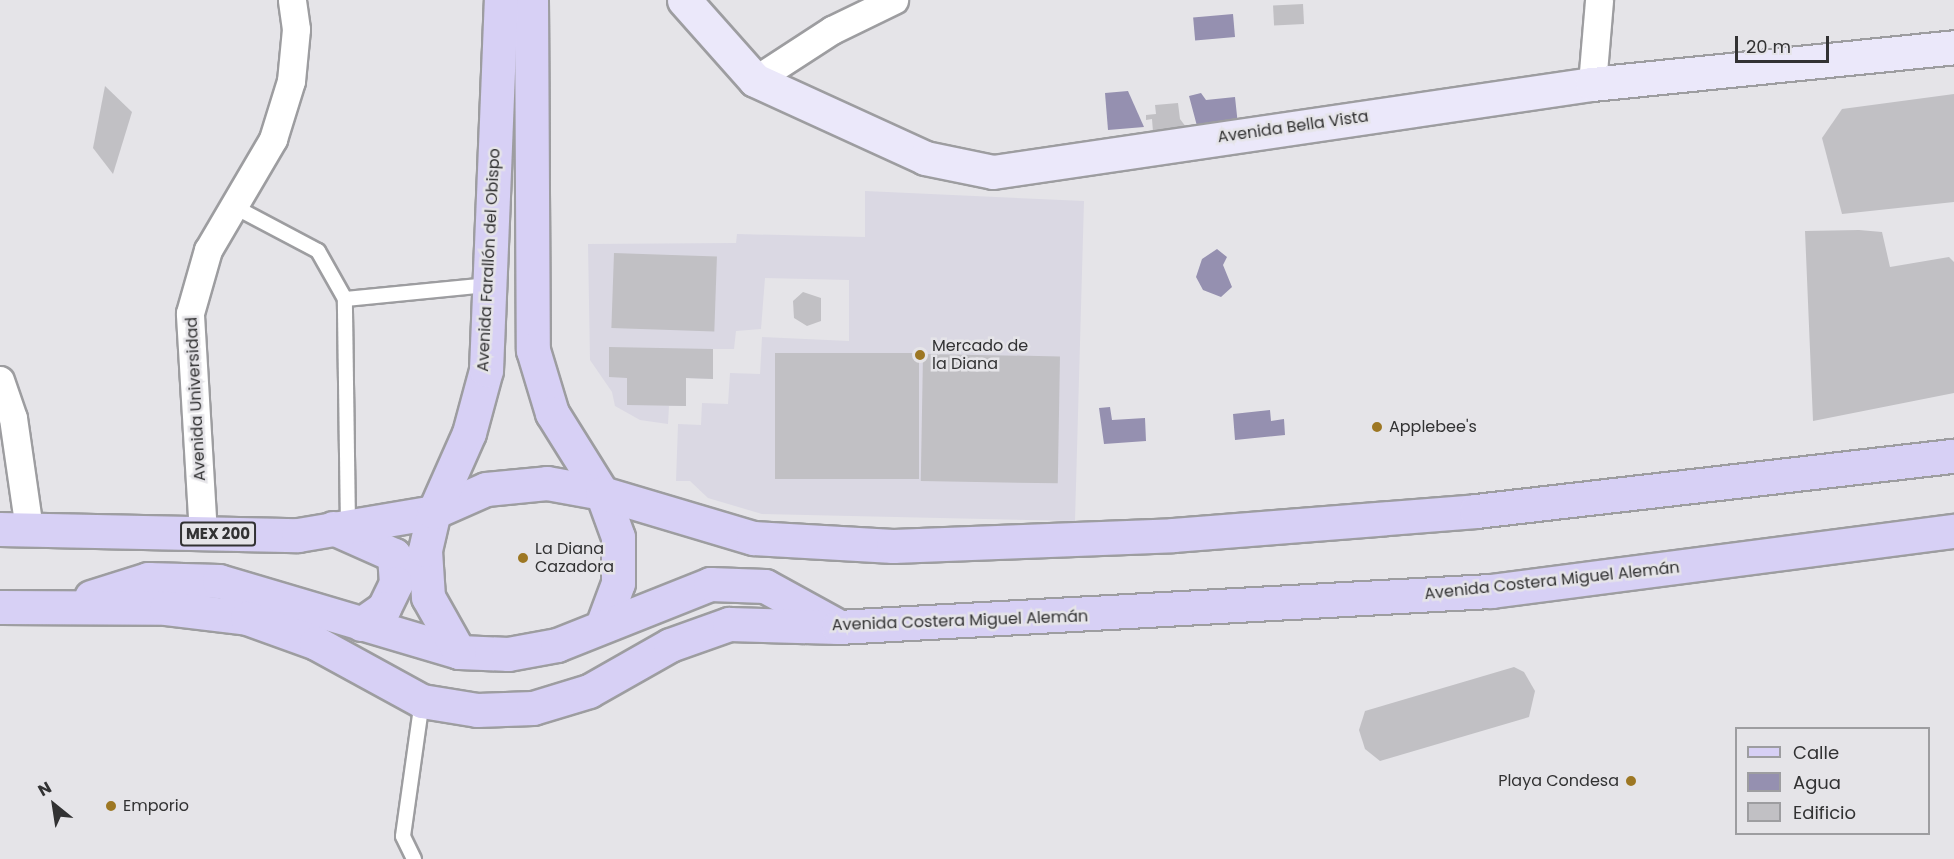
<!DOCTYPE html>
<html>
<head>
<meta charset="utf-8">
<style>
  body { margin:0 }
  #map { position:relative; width:1954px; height:859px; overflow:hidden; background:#e5e4e8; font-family:Poppins,sans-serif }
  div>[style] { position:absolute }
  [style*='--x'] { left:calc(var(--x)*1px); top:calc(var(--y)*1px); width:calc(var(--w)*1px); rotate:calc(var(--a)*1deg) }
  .built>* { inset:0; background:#dad8e3 }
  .water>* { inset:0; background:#9590b0; transform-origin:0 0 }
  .building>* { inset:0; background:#c1c0c4; transform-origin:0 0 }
  .roads { filter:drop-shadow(2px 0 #9d9da0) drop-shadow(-2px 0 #9d9da0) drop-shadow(0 2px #9d9da0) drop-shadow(0 -2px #9d9da0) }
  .lane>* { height:14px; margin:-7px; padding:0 7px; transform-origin:7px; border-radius:7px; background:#fff }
  .street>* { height:27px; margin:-13.5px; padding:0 13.5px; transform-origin:13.5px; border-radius:13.5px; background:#fff }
  .secondary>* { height:33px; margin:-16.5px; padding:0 16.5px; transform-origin:16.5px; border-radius:16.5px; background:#ebe8fa }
  .primary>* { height:33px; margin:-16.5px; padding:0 16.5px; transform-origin:16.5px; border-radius:16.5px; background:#d7d0f5 }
  .dots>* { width:16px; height:16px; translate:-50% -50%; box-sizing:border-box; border:3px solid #e5e4e8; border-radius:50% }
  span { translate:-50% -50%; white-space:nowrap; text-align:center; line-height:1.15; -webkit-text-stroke:5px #e5e4e8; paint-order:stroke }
  .shield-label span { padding:2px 4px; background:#e5e4e8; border:2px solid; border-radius:4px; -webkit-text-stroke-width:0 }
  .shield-label { font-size:15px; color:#323233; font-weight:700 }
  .street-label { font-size:16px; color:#323233 }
  .poi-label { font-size:16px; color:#323233 }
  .left { translate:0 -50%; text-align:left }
  .right { translate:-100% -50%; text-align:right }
  .legend { position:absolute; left:1735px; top:727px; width:195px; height:108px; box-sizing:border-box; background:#e5e4e8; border:2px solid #9d9da0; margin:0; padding:8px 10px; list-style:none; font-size:18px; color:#323233 }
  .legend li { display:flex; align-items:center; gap:12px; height:30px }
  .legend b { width:30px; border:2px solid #9d9da0 }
  .north { position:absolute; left:24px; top:775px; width:60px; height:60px; -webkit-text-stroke:4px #e5e4e8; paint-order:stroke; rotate:330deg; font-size:16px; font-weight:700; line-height:24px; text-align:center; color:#323233 }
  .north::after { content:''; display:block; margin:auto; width:21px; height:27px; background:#323233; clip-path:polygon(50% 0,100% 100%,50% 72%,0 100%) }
  .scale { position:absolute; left:1735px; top:36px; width:94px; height:27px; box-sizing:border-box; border:3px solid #323233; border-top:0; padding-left:8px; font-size:18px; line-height:21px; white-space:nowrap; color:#323233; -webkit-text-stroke:4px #e5e4e8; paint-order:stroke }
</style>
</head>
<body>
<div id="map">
  <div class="built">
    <div style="clip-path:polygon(865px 191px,1084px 201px,1075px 521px,762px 514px,708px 498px,690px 481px,676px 481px,678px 424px,701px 425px,702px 403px,728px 404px,730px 373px,760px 374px,762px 337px,849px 341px,849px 280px,765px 278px,761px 329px,736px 331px,734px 349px,713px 349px,713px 379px,686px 378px,686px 406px,669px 406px,668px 424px,640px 420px,615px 406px,612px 392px,590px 360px,588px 244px,736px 243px,737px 234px,865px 237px)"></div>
  </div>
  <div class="water">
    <div style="left:1233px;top:14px;width:23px;height:40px;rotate:85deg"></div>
    <div style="clip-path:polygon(1128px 91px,1144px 127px,1108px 130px,1105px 93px)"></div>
    <div style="clip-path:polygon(1201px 93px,1206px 100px,1235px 97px,1238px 125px,1197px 126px,1189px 96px)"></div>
    <div style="clip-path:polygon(1217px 249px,1227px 257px,1223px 265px,1232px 287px,1221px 297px,1203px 290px,1196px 277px,1202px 259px)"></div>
    <div style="clip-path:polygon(1110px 407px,1112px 420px,1145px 418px,1146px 441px,1104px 444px,1099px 408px)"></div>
    <div style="clip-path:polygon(1270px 410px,1271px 421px,1284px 419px,1285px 435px,1235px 440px,1233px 414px)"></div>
  </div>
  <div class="building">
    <div style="left:1303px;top:4px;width:20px;height:30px;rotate:87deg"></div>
    <div style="clip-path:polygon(105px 86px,132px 112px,113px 174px,93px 148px)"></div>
    <div style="clip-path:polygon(1954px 94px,1954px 202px,1842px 214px,1822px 138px,1842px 109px)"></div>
    <div style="clip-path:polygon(1178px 103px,1180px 119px,1192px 135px,1153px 132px,1152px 119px,1146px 120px,1146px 115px,1156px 114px,1155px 105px)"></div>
    <div style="clip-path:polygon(1859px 230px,1882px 232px,1890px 267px,1949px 257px,1954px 262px,1954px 393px,1813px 421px,1805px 231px)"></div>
    <div style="left:614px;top:253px;width:103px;height:75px;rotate:2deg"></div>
    <div style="clip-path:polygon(803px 292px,821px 298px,821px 321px,807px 326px,794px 318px,793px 301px)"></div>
    <div style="clip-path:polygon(609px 347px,713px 349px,713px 379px,686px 378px,686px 406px,627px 405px,627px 378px,609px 377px)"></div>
    <div style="left:775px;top:353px;width:144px;height:126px"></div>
    <div style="left:923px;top:354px;width:137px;height:127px;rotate:1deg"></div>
    <div style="clip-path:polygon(1514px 667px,1524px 672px,1535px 691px,1529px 717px,1380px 761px,1365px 749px,1359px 730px,1365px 711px)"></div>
  </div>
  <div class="roads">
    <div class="lane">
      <div style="--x:233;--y:206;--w:96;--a:27.9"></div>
      <div style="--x:318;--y:251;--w:55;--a:60.6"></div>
      <div style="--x:348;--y:526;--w:227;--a:-90.8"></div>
      <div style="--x:345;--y:299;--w:143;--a:-5.6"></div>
      <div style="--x:414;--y:859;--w:25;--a:-116"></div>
      <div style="--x:403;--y:836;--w:136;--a:-82"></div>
    </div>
    <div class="street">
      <div style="--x:755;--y:80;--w:92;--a:-33"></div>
      <div style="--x:832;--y:30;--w:69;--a:-25.8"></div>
      <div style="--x:1592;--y:84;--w:84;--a:-85.2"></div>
      <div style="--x:0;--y:380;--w:40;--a:71.1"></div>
      <div style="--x:13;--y:418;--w:112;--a:81.8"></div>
      <div style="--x:203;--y:534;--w:221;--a:-93.4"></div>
      <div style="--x:190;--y:313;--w:66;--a:-74.1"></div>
      <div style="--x:208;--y:250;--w:129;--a:-59.6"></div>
      <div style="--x:273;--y:139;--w:61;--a:-72.8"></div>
      <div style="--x:291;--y:81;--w:52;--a:-84.5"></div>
      <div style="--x:296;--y:29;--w:29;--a:-98"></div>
    </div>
    <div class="secondary">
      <div style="--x:684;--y:0;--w:107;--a:48.4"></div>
      <div style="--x:755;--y:80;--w:187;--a:24.6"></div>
      <div style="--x:925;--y:158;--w:69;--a:11.6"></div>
      <div style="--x:993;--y:172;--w:605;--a:-8.36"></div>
      <div style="--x:1592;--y:84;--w:364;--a:-5.8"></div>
    </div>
    <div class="primary">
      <div style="--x:531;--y:0;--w:350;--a:89.7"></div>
      <div style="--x:533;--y:350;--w:66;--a:73.2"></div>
      <div style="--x:552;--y:413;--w:94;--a:58"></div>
      <div style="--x:602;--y:493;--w:47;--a:70"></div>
      <div style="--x:618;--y:537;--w:46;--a:90"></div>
      <div style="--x:618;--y:583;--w:46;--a:110.4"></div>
      <div style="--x:333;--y:528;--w:67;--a:23.9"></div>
      <div style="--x:394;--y:555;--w:28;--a:86"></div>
      <div style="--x:396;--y:583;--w:28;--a:116"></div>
      <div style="--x:384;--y:608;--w:28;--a:145"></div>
      <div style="--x:0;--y:529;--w:298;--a:1.2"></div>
      <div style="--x:298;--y:535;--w:138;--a:-9.6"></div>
      <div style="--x:434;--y:512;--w:57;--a:-23.9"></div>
      <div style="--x:486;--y:489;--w:61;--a:-5.6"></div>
      <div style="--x:547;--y:483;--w:56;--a:10.3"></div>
      <div style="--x:602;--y:493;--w:158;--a:16.6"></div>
      <div style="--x:753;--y:538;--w:140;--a:3.3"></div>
      <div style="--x:893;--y:546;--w:280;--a:-2.2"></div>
      <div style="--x:1173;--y:535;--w:304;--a:-4.5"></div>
      <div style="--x:1476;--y:511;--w:481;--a:-6.6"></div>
      <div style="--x:91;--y:597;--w:60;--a:-17.5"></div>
      <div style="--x:148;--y:579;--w:71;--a:1.6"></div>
      <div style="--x:219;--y:581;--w:250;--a:16.5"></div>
      <div style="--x:459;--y:652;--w:49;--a:2.3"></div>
      <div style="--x:508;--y:654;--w:50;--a:-10.4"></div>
      <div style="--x:557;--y:645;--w:165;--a:-21.7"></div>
      <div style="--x:710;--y:584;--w:55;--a:2.1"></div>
      <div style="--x:765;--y:586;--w:79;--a:28.8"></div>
      <div style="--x:0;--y:607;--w:166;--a:0.3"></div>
      <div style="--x:166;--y:608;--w:82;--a:7"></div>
      <div style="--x:247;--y:618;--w:73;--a:19.9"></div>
      <div style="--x:316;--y:643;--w:121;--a:28.7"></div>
      <div style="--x:422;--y:701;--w:56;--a:9.3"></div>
      <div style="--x:477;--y:710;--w:56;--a:-2"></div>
      <div style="--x:533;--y:708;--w:59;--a:-16.9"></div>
      <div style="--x:589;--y:691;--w:93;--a:-29.6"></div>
      <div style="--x:670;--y:645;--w:63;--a:-19.6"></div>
      <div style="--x:729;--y:624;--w:109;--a:1.6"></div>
      <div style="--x:838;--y:627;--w:654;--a:-3.16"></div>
      <div style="--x:1491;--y:591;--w:467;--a:-7.4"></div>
      <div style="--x:459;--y:652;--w:63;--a:-119.4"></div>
      <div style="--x:428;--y:597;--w:47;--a:-93.7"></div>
      <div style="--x:425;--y:550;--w:39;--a:-77"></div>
      <div style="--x:434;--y:512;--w:86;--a:-66.1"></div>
      <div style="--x:469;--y:433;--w:65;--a:-74.9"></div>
      <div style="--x:486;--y:370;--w:370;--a:-87.7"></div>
    </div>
  </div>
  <div class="dots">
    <div style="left:920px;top:355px;background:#9d7723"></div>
    <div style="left:1377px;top:427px;background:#9d7723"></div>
    <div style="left:523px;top:558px;background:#9d7723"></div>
    <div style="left:1631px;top:781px;background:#9d7723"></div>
    <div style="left:111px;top:806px;background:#9d7723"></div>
  </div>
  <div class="shield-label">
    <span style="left:218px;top:534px">MEX 200</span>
  </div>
  <div class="street-label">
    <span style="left:1293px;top:127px;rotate:-8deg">Avenida Bella Vista</span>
    <span style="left:489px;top:260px;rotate:-87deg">Avenida Farallón del Obispo</span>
    <span style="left:196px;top:399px;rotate:-93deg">Avenida Universidad</span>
    <span style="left:1552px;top:581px;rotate:-6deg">Avenida Costera Miguel Alemán</span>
    <span style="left:960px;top:621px;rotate:-2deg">Avenida Costera Miguel Alemán</span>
  </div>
  <div class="poi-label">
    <span class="left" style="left:932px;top:355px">Mercado de<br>la Diana</span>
    <span class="left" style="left:1389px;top:427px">Applebee's</span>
    <span class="left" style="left:535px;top:558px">La Diana<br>Cazadora</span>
    <span class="right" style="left:1619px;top:781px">Playa Condesa</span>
    <span class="left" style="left:123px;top:806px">Emporio</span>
  </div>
  <ul class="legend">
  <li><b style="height:8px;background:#d7d0f5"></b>Calle</li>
  <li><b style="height:16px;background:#9590b0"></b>Agua</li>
  <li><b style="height:16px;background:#c1c0c4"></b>Edificio</li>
  </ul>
  <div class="north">N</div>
  <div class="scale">20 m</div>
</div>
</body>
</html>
